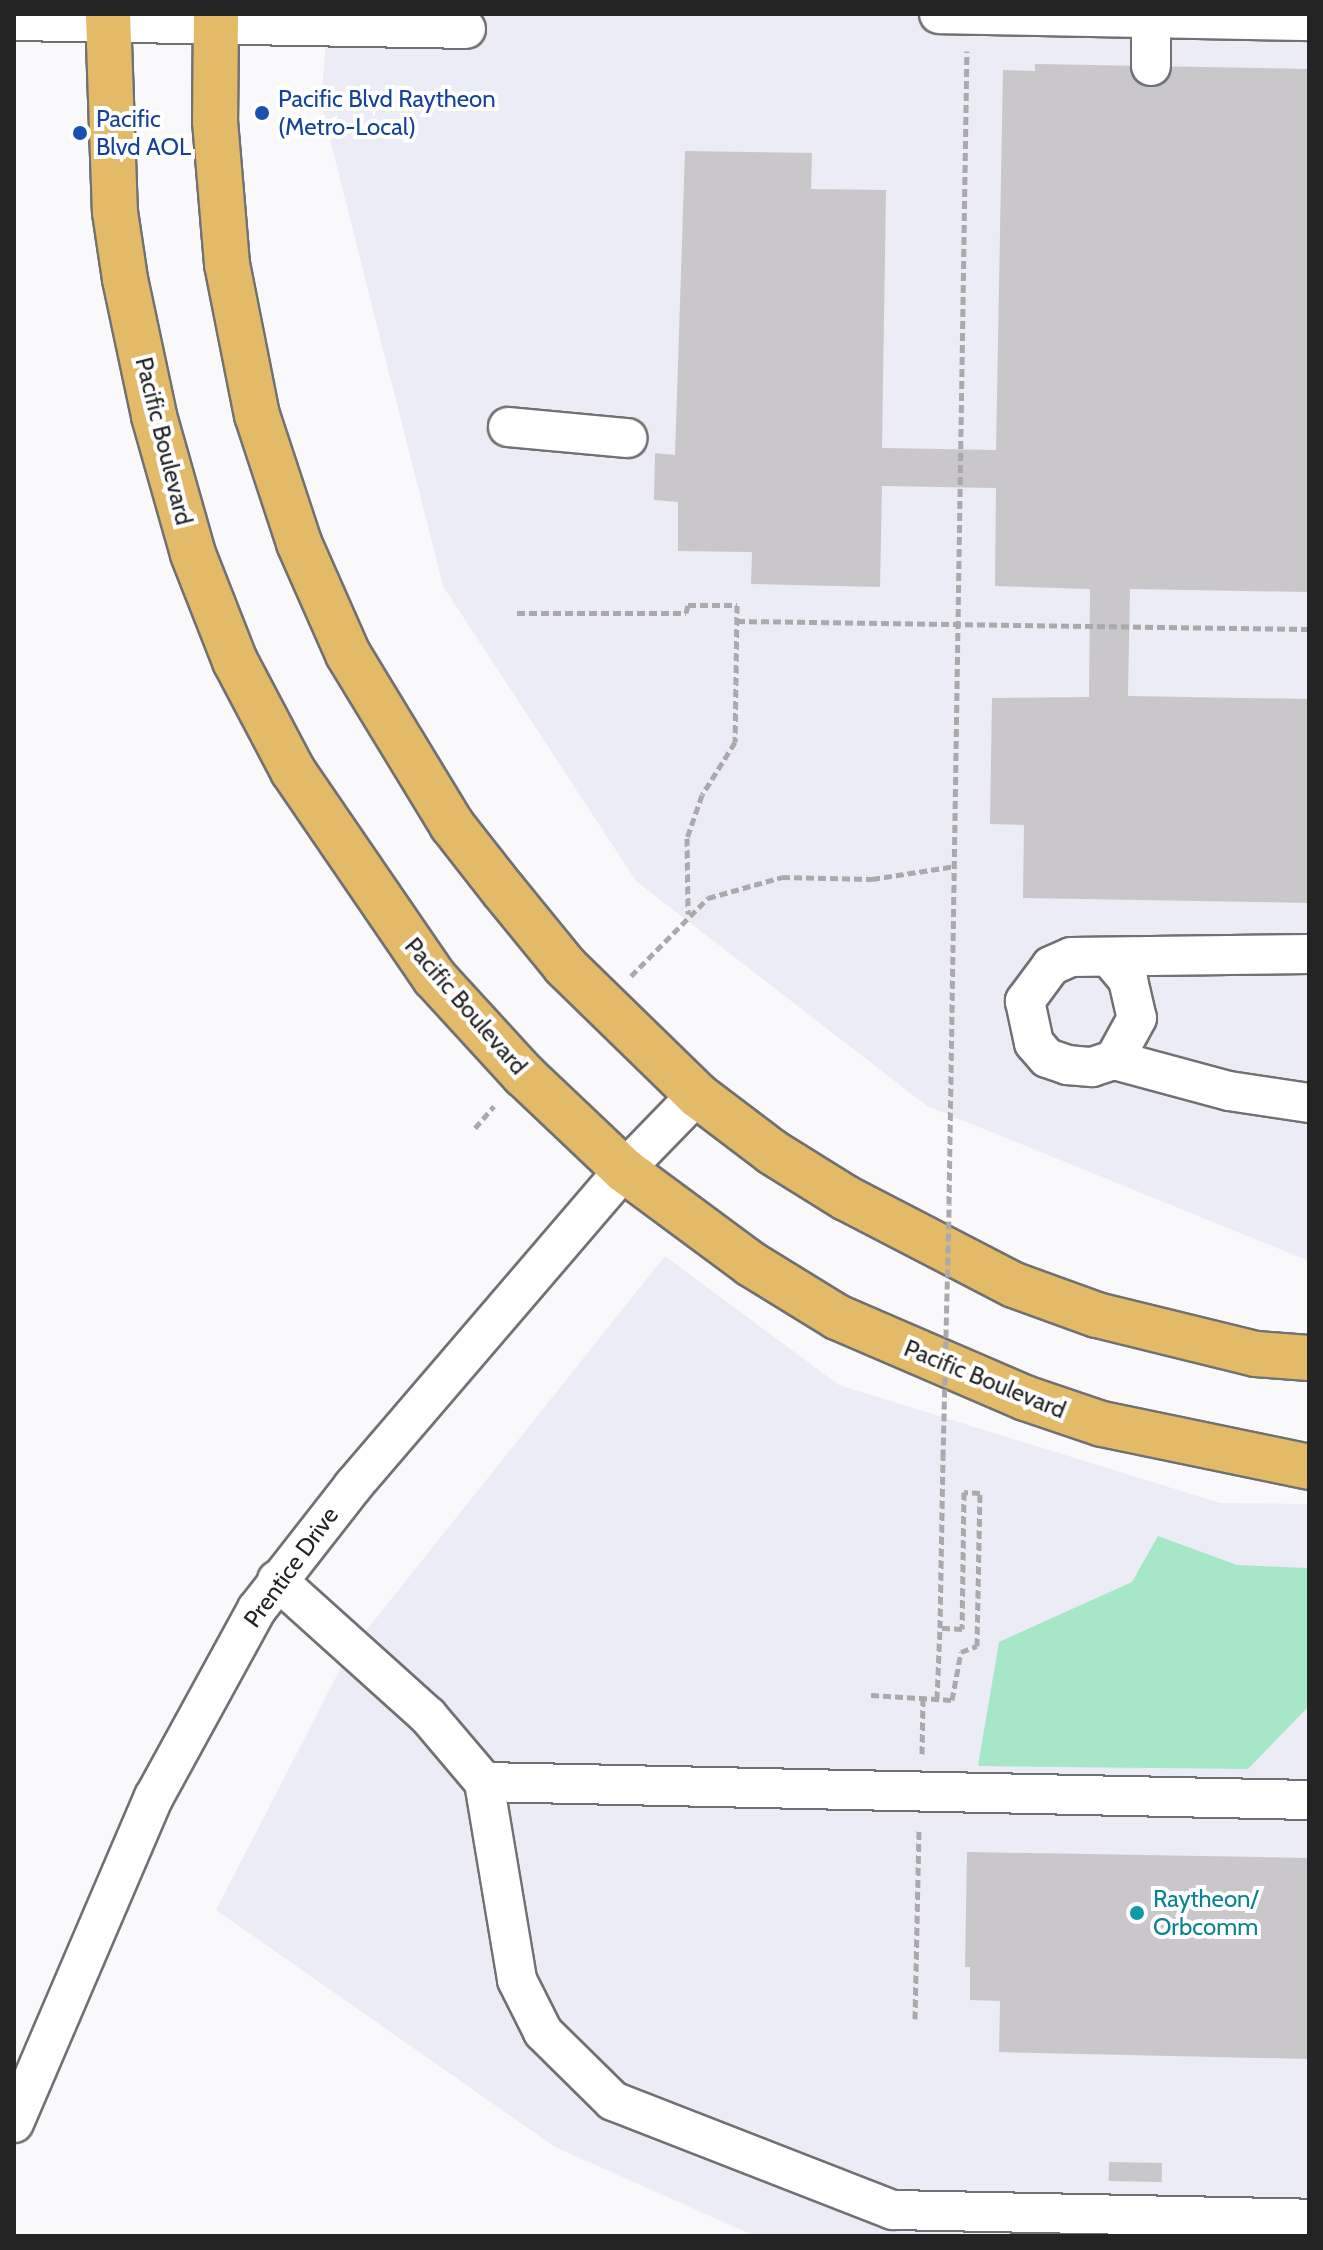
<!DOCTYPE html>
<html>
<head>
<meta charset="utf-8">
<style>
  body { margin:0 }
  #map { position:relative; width:1323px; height:2250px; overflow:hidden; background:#f9f9fb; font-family:Cabin,sans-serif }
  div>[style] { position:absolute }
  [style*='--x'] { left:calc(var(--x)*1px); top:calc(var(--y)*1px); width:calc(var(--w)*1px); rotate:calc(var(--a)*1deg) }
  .built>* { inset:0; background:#ebecf5 }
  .green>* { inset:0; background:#a5e7c7 }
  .building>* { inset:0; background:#c9c7c9; transform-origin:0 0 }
  .path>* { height:5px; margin-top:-2.5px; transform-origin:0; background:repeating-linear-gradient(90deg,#aaaaac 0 8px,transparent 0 12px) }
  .roads { filter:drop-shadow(2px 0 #717173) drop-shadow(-2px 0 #717173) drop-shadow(0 2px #717173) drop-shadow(0 -2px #717173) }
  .minor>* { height:38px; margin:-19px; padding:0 19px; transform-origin:19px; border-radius:19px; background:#fff }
  .major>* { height:44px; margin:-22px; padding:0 22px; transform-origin:22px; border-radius:22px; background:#e3bb68 }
  .path-bridge>* { height:5px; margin-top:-2.5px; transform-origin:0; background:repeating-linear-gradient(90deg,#aaaaac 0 8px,transparent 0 12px) }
  .dots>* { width:22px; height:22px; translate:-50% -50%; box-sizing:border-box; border:4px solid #fff; border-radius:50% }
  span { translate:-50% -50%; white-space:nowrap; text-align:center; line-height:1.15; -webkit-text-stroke:8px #fff; paint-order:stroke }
  .transit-label { font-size:24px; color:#164399 }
  .left { translate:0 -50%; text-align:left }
  .street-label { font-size:24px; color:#242425 }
  .culture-label { font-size:24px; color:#0d838f }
  .frame { position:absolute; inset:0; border:16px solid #242425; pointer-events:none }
</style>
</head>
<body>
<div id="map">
  <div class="built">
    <div style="clip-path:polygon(328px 14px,1309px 14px,1309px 1261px,927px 1106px,636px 881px,443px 586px,321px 104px)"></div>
    <div style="clip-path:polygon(665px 1256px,839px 1385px,1220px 1503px,1309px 1504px,1309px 2236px,755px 2236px,555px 2147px,216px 1910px,349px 1652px)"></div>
  </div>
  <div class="green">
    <div style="clip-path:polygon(1158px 1536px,1237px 1565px,1309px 1568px,1309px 1706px,1248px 1769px,978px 1766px,999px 1642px,1132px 1582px)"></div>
  </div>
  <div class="building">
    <div style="clip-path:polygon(1035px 64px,1309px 69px,1309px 592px,1130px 589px,1128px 696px,1309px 699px,1309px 903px,1023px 898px,1024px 825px,990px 824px,992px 698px,1089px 697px,1090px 589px,995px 586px,996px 488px,882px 486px,880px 587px,751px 584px,752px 552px,678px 551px,678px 502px,654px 500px,655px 453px,675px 455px,685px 151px,812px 153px,811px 189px,886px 190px,882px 448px,996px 450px,1003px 70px,1035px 71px)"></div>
    <div style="clip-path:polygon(967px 1852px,1309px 1858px,1309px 2059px,999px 2052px,1000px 2001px,970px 2000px,970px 1967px,965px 1967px)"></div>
    <div style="left:1109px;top:2162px;width:53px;height:19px;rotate:1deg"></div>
  </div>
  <div class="path">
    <div style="--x:517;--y:613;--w:169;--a:0"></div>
    <div style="--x:686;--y:613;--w:8;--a:-76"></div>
    <div style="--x:688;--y:605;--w:49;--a:0"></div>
    <div style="--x:737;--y:605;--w:137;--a:90.8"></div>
    <div style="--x:735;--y:742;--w:62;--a:121.9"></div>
    <div style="--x:702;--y:795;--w:46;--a:109.2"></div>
    <div style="--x:687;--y:838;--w:76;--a:89.2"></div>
    <div style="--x:737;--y:621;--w:572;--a:0.8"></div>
    <div style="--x:631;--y:976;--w:110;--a:-45.4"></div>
    <div style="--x:708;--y:898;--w:77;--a:-15.8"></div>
    <div style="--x:782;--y:877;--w:90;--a:1.3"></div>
    <div style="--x:872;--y:879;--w:85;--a:-8.8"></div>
    <div style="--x:475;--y:1128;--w:29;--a:-49"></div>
    <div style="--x:949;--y:1204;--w:1153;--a:-89.11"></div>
    <div style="--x:871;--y:1695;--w:81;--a:3.5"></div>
    <div style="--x:952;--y:1700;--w:49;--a:-79.4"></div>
    <div style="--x:961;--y:1652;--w:17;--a:-21"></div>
    <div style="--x:977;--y:1646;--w:153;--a:-88.9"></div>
    <div style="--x:980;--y:1493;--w:16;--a:-176"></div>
    <div style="--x:964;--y:1492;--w:137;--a:90.8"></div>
    <div style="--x:962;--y:1629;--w:22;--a:-177"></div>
    <div style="--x:940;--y:1628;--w:171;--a:-89"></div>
    <div style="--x:937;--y:1699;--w:71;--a:-87.6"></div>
    <div style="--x:922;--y:1754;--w:56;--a:-89"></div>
    <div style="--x:915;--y:2019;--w:191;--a:-88.8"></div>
  </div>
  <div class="roads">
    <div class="minor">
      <div style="--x:939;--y:14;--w:370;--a:1.1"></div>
      <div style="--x:14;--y:21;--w:452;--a:1"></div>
      <div style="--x:1151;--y:66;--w:48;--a:-90"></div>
      <div style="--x:508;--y:427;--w:120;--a:5.3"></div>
      <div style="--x:1309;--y:954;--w:238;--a:179.3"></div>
      <div style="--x:1071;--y:957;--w:22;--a:156"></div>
      <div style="--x:1051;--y:966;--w:44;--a:126.6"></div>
      <div style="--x:1025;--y:1001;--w:43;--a:77.9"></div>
      <div style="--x:1034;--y:1043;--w:20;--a:49"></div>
      <div style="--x:1047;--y:1058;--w:21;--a:19"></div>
      <div style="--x:1067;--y:1065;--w:25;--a:5"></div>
      <div style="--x:1092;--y:1067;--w:23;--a:-18"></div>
      <div style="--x:1114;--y:1060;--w:119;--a:15.1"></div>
      <div style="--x:1229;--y:1091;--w:81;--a:8.5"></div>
      <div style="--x:1109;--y:957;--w:30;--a:50"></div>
      <div style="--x:1128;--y:980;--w:39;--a:77"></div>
      <div style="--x:1137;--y:1018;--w:48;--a:118.7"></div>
      <div style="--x:277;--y:1580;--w:203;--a:42"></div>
      <div style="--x:428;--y:1716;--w:87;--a:49.7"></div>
      <div style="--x:484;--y:1782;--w:201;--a:80.5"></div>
      <div style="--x:517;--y:1980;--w:58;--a:63.4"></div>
      <div style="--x:543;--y:2032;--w:98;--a:44.6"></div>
      <div style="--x:613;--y:2101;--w:300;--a:21.3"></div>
      <div style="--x:893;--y:2210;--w:416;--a:1.2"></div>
      <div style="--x:484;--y:1782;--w:825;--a:1.25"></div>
      <div style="--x:14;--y:2123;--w:355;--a:-66.8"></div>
      <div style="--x:154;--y:1797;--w:214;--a:-61.3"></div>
      <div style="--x:257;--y:1609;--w:156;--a:-52"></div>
      <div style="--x:353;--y:1486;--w:416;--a:-49.4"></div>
      <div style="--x:624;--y:1170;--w:105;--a:-45.8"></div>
    </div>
    <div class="major">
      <div style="--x:108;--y:14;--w:198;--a:88"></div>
      <div style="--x:115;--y:212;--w:68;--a:81.5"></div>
      <div style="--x:125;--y:279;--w:140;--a:78"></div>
      <div style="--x:154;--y:416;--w:143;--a:74.2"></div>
      <div style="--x:193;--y:554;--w:115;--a:68.6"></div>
      <div style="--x:235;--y:661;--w:124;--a:62.2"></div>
      <div style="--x:293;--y:771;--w:251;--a:55.6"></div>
      <div style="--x:435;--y:978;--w:132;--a:47.5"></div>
      <div style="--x:524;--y:1075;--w:138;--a:43.5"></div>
      <div style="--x:624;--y:1170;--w:158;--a:36.5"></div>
      <div style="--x:751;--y:1264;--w:101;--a:31.6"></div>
      <div style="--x:837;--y:1317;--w:205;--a:23.3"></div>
      <div style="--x:1025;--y:1398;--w:81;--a:18.7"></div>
      <div style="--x:1102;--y:1424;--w:211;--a:11.7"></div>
      <div style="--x:216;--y:14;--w:107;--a:90.5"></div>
      <div style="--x:215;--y:121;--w:144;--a:85.2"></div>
      <div style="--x:227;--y:264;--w:154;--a:78.8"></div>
      <div style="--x:257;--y:415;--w:135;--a:71.8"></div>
      <div style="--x:299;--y:543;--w:121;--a:66.2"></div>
      <div style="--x:348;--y:654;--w:200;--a:58.7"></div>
      <div style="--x:452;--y:825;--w:83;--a:51.9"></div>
      <div style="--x:503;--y:890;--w:98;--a:50.8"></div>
      <div style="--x:565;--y:966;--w:185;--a:44.3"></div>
      <div style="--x:697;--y:1095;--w:94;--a:37.2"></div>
      <div style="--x:772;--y:1152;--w:87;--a:31.9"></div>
      <div style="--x:846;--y:1198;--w:189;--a:27.4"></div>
      <div style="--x:1014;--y:1285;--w:88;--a:19.9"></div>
      <div style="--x:1097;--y:1315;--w:164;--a:13.8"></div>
      <div style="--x:1256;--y:1354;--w:53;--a:4.3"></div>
    </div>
  </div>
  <div class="path-bridge">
    <div style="--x:943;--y:1457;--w:253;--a:-88.6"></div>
  </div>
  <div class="dots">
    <div style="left:262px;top:113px;background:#1a4fb4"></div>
    <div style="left:80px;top:133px;background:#1a4fb4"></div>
    <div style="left:1137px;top:1913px;background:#0f9aa8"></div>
  </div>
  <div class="transit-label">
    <span class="left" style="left:278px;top:113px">Pacific Blvd Raytheon<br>(Metro-Local)</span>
    <span class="left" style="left:96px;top:133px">Pacific<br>Blvd AOL</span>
  </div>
  <div class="street-label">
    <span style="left:164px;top:441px;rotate:76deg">Pacific Boulevard</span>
    <span style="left:466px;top:1006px;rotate:49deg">Pacific Boulevard</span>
    <span style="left:985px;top:1379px;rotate:22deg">Pacific Boulevard</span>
    <span style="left:291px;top:1567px;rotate:-54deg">Prentice Drive</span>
  </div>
  <div class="culture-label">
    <span class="left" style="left:1153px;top:1913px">Raytheon/<br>Orbcomm</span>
  </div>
  <div class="frame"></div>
</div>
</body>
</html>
